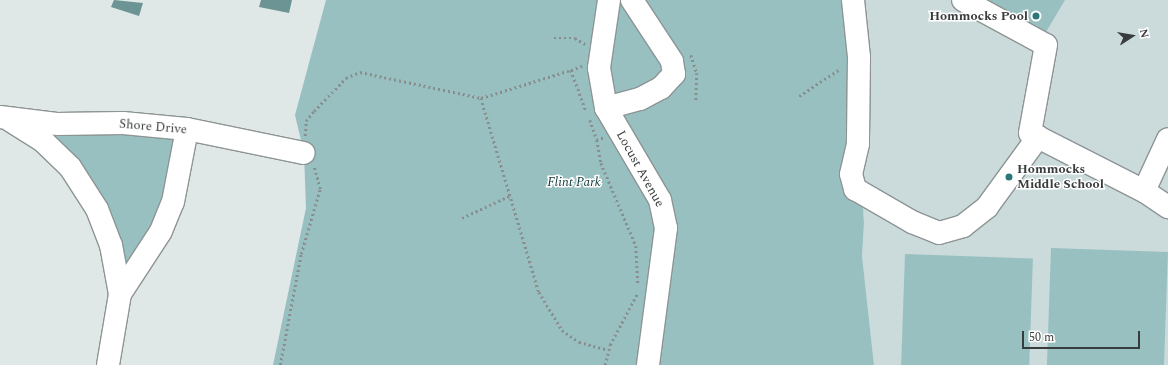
<!DOCTYPE html>
<html>
<head>
<meta charset="utf-8">
<style>
  body { margin:0 }
  #map { position:relative; width:1168px; height:365px; overflow:hidden; background:#e0e7e7; font-family:Spectral,serif }
  div>[style] { position:absolute }
  [style*='--x'] { left:calc(var(--x)*1px); top:calc(var(--y)*1px); width:calc(var(--w)*1px); rotate:calc(var(--a)*1deg) }
  .built>* { inset:0; background:#cbdbdb }
  .green>* { inset:0; background:#98c0c0; transform-origin:0 0 }
  .water>* { inset:0; background:#6c9494 }
  .path>* { height:2.5px; margin-top:-1.25px; transform-origin:0; background:repeating-linear-gradient(90deg,#888d8d 0 2px,transparent 0 5px) }
  .roads { filter:drop-shadow(1px 0 #8d9494) drop-shadow(-1px 0 #8d9494) drop-shadow(0 1px #8d9494) drop-shadow(0 -1px #8d9494) }
  .minor>* { height:22px; margin:-11px; padding:0 11px; transform-origin:11px; border-radius:11px; background:#fff }
  .dots>* { width:11px; height:11px; translate:-50% -50%; box-sizing:border-box; border:2px solid #fff; border-radius:50% }
  span { translate:-50% -50%; white-space:nowrap; text-align:center; line-height:1.15; -webkit-text-stroke:3px #fff; paint-order:stroke }
  .poi-label { font-size:13px; color:#393c3c; font-weight:700 }
  .right { translate:-100% -50%; text-align:right }
  .left { translate:0 -50%; text-align:left }
  .street-label { font-size:13px; color:#393c3c }
  .park-label { font-size:13px; color:#0c3636; font-style:italic }
  .north { position:absolute; left:1112px; top:16px; width:40px; height:40px; -webkit-text-stroke:3px #fff; paint-order:stroke; rotate:78deg; font-size:11px; font-weight:700; line-height:16px; text-align:center; color:#393c3c }
  .north::after { content:''; display:block; margin:auto; width:14px; height:18px; background:#393c3c; clip-path:polygon(50% 0,100% 100%,50% 72%,0 100%) }
  .scale { position:absolute; left:1022px; top:331px; width:118px; height:18px; box-sizing:border-box; border:2px solid #393c3c; border-top:0; padding-left:5px; font-size:12px; line-height:14px; white-space:nowrap; color:#393c3c; -webkit-text-stroke:3px #fff; paint-order:stroke }
</style>
</head>
<body>
<div id="map">
  <div class="built">
    <div style="clip-path:polygon(849px 0,1168px 0,1168px 365px,874px 365px,862px 256px,864px 223px)"></div>
  </div>
  <div class="green">
    <div style="clip-path:polygon(326px 0,849px 0,864px 223px,862px 256px,874px 365px,273px 365px,306px 208px,304px 153px,295px 115px)"></div>
    <div style="clip-path:polygon(986px 0,1065px 0,1046px 32px)"></div>
    <div style="clip-path:polygon(77px 130px,178px 138px,165px 214px,127px 270px,48px 134px)"></div>
    <div style="left:1051px;top:248px;width:117px;height:117px;rotate:2deg"></div>
    <div style="left:905px;top:254px;width:128px;height:111px;rotate:2deg"></div>
  </div>
  <div class="water">
    <div style="clip-path:polygon(114px 0,143px 3px,139px 16px,111px 7px)"></div>
    <div style="clip-path:polygon(261px 0,292px 0,289px 13px,259px 7px)"></div>
  </div>
  <div class="path">
    <div style="--x:554;--y:38;--w:21;--a:0"></div>
    <div style="--x:575;--y:38;--w:12;--a:31"></div>
    <div style="--x:691;--y:55;--w:19;--a:72"></div>
    <div style="--x:697;--y:73;--w:29;--a:92"></div>
    <div style="--x:571;--y:70;--w:12;--a:-20"></div>
    <div style="--x:799;--y:96;--w:49;--a:-33.4"></div>
    <div style="--x:481;--y:98;--w:202;--a:73.4"></div>
    <div style="--x:539;--y:292;--w:44;--a:58.8"></div>
    <div style="--x:562;--y:330;--w:21;--a:35"></div>
    <div style="--x:579;--y:342;--w:30;--a:15"></div>
    <div style="--x:590;--y:120;--w:21;--a:71"></div>
    <div style="--x:305;--y:136;--w:15;--a:-86"></div>
    <div style="--x:306;--y:121;--w:13;--a:-51"></div>
    <div style="--x:314;--y:111;--w:46;--a:-45.9"></div>
    <div style="--x:346;--y:78;--w:15;--a:-23"></div>
    <div style="--x:360;--y:72;--w:124;--a:12.1"></div>
    <div style="--x:481;--y:98;--w:94;--a:-17.3"></div>
    <div style="--x:571;--y:70;--w:44;--a:69.9"></div>
    <div style="--x:603;--y:138;--w:6;--a:162"></div>
    <div style="--x:597;--y:140;--w:23;--a:80"></div>
    <div style="--x:601;--y:163;--w:90;--a:67.1"></div>
    <div style="--x:636;--y:246;--w:37;--a:87"></div>
    <div style="--x:462;--y:218;--w:54;--a:-25.1"></div>
    <div style="--x:280;--y:365;--w:113;--a:-79.3"></div>
    <div style="--x:301;--y:254;--w:68;--a:-73.7"></div>
    <div style="--x:320;--y:189;--w:23;--a:-105"></div>
    <div style="--x:605;--y:365;--w:21;--a:-76"></div>
    <div style="--x:610;--y:345;--w:58;--a:-62.1"></div>
  </div>
  <div class="roads">
    <div class="minor">
      <div style="--x:609;--y:0;--w:69;--a:98.4"></div>
      <div style="--x:599;--y:68;--w:41;--a:80.1"></div>
      <div style="--x:606;--y:108;--w:107;--a:59.6"></div>
      <div style="--x:660;--y:200;--w:29;--a:78"></div>
      <div style="--x:666;--y:228;--w:138;--a:97.5"></div>
      <div style="--x:853;--y:0;--w:57;--a:84"></div>
      <div style="--x:859;--y:57;--w:87;--a:90.7"></div>
      <div style="--x:858;--y:144;--w:31;--a:103"></div>
      <div style="--x:851;--y:174;--w:16;--a:75"></div>
      <div style="--x:855;--y:189;--w:66;--a:30.1"></div>
      <div style="--x:912;--y:222;--w:29;--a:22"></div>
      <div style="--x:939;--y:233;--w:25;--a:-16"></div>
      <div style="--x:963;--y:226;--w:31;--a:-38"></div>
      <div style="--x:987;--y:207;--w:87;--a:-53.9"></div>
      <div style="--x:963;--y:0;--w:94;--a:28.5"></div>
      <div style="--x:1046;--y:45;--w:89;--a:100.3"></div>
      <div style="--x:1030;--y:133;--w:128;--a:27"></div>
      <div style="--x:1144;--y:191;--w:29;--a:34"></div>
      <div style="--x:606;--y:108;--w:35;--a:-15"></div>
      <div style="--x:640;--y:99;--w:24;--a:-28"></div>
      <div style="--x:661;--y:88;--w:19;--a:-47"></div>
      <div style="--x:674;--y:74;--w:13;--a:-99"></div>
      <div style="--x:672;--y:61;--w:73;--a:-123.3"></div>
      <div style="--x:0;--y:117;--w:57;--a:7"></div>
      <div style="--x:57;--y:124;--w:66;--a:-0.9"></div>
      <div style="--x:123;--y:123;--w:64;--a:5.4"></div>
      <div style="--x:187;--y:129;--w:119;--a:11.6"></div>
      <div style="--x:11;--y:121;--w:39;--a:32"></div>
      <div style="--x:44;--y:142;--w:36;--a:44"></div>
      <div style="--x:70;--y:167;--w:50;--a:57.3"></div>
      <div style="--x:97;--y:209;--w:39;--a:69"></div>
      <div style="--x:111;--y:245;--w:50;--a:79.6"></div>
      <div style="--x:120;--y:294;--w:72;--a:99.6"></div>
      <div style="--x:1144;--y:191;--w:57;--a:-65.2"></div>
      <div style="--x:120;--y:294;--w:75;--a:-56.9"></div>
      <div style="--x:161;--y:231;--w:31;--a:-68"></div>
      <div style="--x:173;--y:202;--w:74;--a:-79.1"></div>
    </div>
  </div>
  <div class="dots">
    <div style="left:1036px;top:16px;background:#2c7676"></div>
    <div style="left:1009px;top:177px;background:#2c7676"></div>
  </div>
  <div class="poi-label">
    <span class="right" style="left:1028px;top:16px">Hommocks Pool</span>
    <span class="left" style="left:1017px;top:177px">Hommocks<br>Middle School</span>
  </div>
  <div class="street-label">
    <span style="left:153px;top:127px;rotate:5deg">Shore Drive</span>
    <span style="left:640px;top:169px;rotate:61deg">Locust Avenue</span>
  </div>
  <div class="park-label">
    <span style="left:574px;top:182px">Flint Park</span>
  </div>
  <div class="north">N</div>
  <div class="scale">50 m</div>
</div>
</body>
</html>
